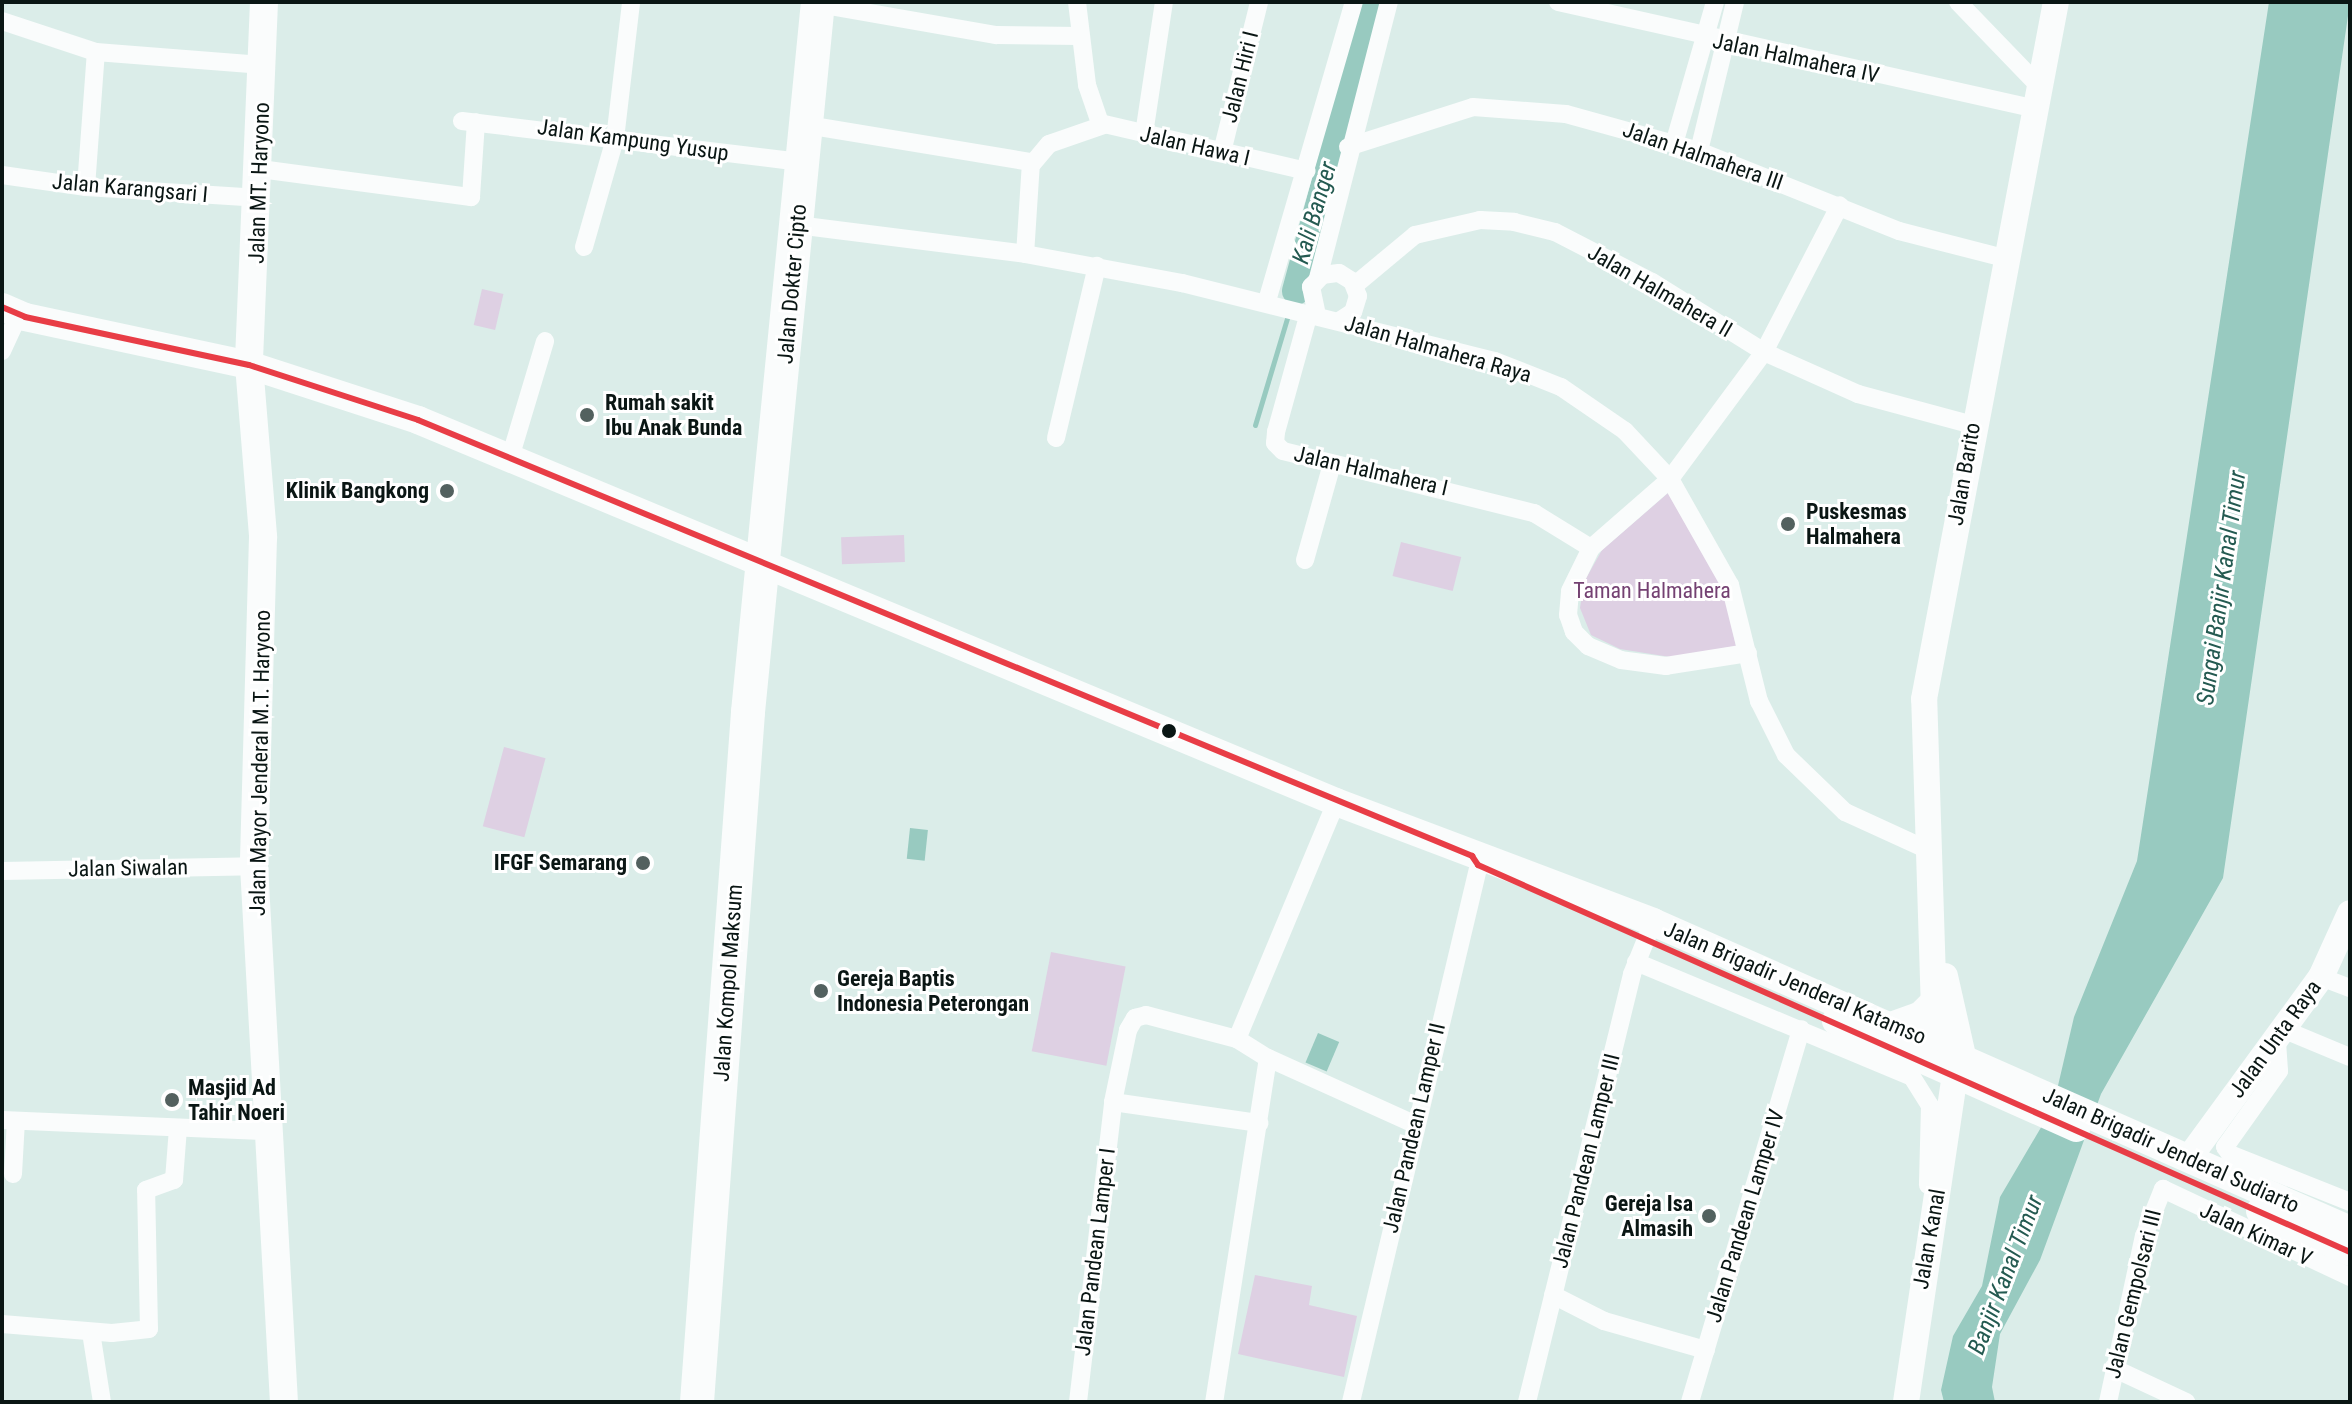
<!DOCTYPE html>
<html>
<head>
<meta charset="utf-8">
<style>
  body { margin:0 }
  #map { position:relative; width:2352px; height:1404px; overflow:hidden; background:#dbede9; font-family:"Roboto Condensed",sans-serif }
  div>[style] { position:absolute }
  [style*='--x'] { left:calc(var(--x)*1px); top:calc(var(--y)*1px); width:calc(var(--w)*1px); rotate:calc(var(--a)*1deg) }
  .green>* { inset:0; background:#ded0e3; transform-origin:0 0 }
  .water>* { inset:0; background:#98cac0; transform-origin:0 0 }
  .stream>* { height:5px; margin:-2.5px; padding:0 2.5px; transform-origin:2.5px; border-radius:2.5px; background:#98cac0 }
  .river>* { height:28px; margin:-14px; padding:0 14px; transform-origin:14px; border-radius:14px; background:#98cac0 }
  .street>* { height:18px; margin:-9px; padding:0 9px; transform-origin:9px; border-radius:9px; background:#fafcfc }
  .secondary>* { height:26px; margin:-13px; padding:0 13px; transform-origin:13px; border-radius:13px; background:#fafcfc }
  .primary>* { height:28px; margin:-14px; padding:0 14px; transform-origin:14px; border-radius:14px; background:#fafcfc }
  .highway>* { height:34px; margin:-17px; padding:0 17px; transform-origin:17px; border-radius:17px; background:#fafcfc }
  .bus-1>* { height:6px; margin:-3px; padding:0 3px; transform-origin:3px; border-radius:3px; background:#e83d46 }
  .dots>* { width:22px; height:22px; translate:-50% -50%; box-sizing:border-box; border:4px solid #fff; border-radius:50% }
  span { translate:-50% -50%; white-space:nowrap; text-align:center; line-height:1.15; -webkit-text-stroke:6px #fff; paint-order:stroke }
  .street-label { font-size:22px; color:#0a1614 }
  .poi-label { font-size:22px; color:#0a1614; font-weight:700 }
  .left { translate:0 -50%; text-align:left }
  .right { translate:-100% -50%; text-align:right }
  .park-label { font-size:22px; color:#744172 }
  .water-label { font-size:24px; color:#245a51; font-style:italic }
  .frame { position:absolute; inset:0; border:4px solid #0a1614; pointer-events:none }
</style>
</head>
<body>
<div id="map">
  <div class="green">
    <div style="left:482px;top:289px;width:22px;height:37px;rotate:13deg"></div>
    <div style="clip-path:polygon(1668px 493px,1723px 589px,1736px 646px,1670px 657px,1620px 649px,1591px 635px,1580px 608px,1584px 582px,1602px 550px)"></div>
    <div style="left:904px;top:535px;width:27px;height:63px;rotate:88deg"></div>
    <div style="left:1401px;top:542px;width:62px;height:35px;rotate:14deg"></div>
    <div style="left:504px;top:747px;width:43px;height:82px;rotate:15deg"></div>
    <div style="left:1051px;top:952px;width:76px;height:101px;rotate:11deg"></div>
    <div style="clip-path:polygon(1255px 1275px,1312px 1286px,1309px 1305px,1357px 1316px,1344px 1377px,1238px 1354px)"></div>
  </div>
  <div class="water">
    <div style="clip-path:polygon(2269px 2px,2350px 2px,2223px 878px,2101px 1094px,2040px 1260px,2000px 1334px,1992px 1387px,1995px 1402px,1944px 1402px,1941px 1390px,1953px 1336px,1982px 1286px,2000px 1197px,2053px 1107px,2074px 1017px,2137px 861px)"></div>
    <div style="left:910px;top:828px;width:18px;height:31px;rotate:6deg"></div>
    <div style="left:1318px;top:1033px;width:23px;height:32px;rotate:23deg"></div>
  </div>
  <div class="stream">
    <div style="--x:1291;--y:305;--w:15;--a:-70"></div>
    <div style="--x:1255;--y:425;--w:115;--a:-73.3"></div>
  </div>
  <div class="river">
    <div style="--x:1296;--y:291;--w:299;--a:-74.9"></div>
  </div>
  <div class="street">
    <div style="--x:1077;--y:2;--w:84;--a:83.1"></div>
    <div style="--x:1087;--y:85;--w:40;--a:71.1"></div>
    <div style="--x:1100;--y:123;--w:212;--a:13.1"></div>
    <div style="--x:1558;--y:2;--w:489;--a:12.6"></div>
    <div style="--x:1958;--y:2;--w:118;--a:46"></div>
    <div style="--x:818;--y:4;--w:181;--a:9.9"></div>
    <div style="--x:996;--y:35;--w:83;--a:0.7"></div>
    <div style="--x:2;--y:21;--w:99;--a:18.3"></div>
    <div style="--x:96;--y:52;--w:168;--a:4.5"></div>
    <div style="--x:462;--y:121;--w:343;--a:6.9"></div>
    <div style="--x:807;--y:125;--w:227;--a:9.4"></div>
    <div style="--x:1031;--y:162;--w:92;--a:93.7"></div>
    <div style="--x:1144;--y:134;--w:134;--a:-81.4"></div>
    <div style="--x:1674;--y:144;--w:148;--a:-73.9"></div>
    <div style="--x:1348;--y:147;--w:131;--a:-17.7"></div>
    <div style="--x:1473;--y:107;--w:93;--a:4.3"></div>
    <div style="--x:1566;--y:114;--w:138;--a:15.5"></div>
    <div style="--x:1699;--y:151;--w:215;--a:21.8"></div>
    <div style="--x:1899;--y:231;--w:108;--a:14.4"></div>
    <div style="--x:1699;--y:151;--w:153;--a:-76.4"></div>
    <div style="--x:1222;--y:152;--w:154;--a:-76.1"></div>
    <div style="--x:1033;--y:163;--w:25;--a:-50"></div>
    <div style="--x:1049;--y:144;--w:58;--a:-19.1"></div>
    <div style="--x:260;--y:169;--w:213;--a:7.6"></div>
    <div style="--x:471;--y:197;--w:75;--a:-86.2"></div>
    <div style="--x:2;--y:175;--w:85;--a:8.1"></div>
    <div style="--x:86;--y:187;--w:173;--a:3.6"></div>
    <div style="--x:86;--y:187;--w:135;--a:-85.8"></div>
    <div style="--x:797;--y:225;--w:230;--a:7.2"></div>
    <div style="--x:1025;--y:254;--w:160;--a:10.5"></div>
    <div style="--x:1182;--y:283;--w:323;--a:14"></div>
    <div style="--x:1495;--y:361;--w:71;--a:21.5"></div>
    <div style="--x:1561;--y:387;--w:78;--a:34.5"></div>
    <div style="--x:1625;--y:431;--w:66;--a:46.8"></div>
    <div style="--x:1670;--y:479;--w:122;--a:60.5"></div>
    <div style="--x:1730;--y:585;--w:120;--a:76"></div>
    <div style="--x:1759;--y:701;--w:60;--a:63.4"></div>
    <div style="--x:1786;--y:755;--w:82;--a:44"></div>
    <div style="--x:1845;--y:812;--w:91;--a:24.6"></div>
    <div style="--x:584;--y:247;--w:112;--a:-74"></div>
    <div style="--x:615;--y:139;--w:138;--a:-83.3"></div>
    <div style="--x:1318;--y:278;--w:285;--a:-75.6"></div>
    <div style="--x:1355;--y:285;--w:78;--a:-39.8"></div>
    <div style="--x:1415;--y:235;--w:67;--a:-13"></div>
    <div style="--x:1480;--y:220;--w:34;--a:3"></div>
    <div style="--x:1514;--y:222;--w:42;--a:13.7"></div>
    <div style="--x:1555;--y:232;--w:109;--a:27.3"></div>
    <div style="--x:1652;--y:282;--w:132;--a:32"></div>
    <div style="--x:1764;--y:352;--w:103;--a:24.1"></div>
    <div style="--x:1858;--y:394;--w:119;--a:15.1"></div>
    <div style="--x:1267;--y:301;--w:311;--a:-73.8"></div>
    <div style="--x:1309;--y:313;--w:123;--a:105.5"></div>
    <div style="--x:1276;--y:432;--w:11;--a:95"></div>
    <div style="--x:1275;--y:443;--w:11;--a:45"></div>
    <div style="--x:1283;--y:451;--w:259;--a:13.9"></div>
    <div style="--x:1534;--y:513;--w:67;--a:31.6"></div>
    <div style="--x:1317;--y:315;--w:29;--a:-102"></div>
    <div style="--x:1311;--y:287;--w:16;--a:-47"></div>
    <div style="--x:1322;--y:275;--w:17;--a:-7"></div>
    <div style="--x:1339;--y:273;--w:15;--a:32"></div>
    <div style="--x:1352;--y:281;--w:16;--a:68"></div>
    <div style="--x:1358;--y:296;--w:17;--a:107"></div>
    <div style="--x:1353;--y:312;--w:17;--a:147"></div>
    <div style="--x:2;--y:351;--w:41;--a:-65.3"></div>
    <div style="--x:1056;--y:438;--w:177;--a:-76.6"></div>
    <div style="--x:510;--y:458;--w:122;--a:-73.3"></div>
    <div style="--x:1305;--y:560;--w:100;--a:-74.3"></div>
    <div style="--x:1748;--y:653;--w:83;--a:171"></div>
    <div style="--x:1666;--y:666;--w:45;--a:-172.4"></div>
    <div style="--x:1621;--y:660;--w:36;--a:-157"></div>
    <div style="--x:1588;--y:646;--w:20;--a:-135"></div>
    <div style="--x:1574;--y:632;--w:18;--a:-109"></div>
    <div style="--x:1568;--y:615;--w:24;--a:-85"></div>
    <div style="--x:1570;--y:591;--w:48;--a:-64"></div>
    <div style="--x:1591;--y:548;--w:105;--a:-41.1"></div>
    <div style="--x:1670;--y:479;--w:158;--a:-53.5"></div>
    <div style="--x:1764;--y:352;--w:165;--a:-62.7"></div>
    <div style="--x:2;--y:871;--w:252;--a:-1.1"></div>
    <div style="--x:1636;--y:962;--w:299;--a:22.6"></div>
    <div style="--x:1912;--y:1077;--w:34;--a:58"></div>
    <div style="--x:1930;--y:1106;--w:79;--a:91.5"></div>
    <div style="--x:2321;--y:977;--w:31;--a:21"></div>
    <div style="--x:2285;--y:1030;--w:70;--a:22.6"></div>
    <div style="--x:1237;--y:1039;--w:257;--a:-67.3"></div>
    <div style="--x:2277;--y:1042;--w:29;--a:86"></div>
    <div style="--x:2279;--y:1071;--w:93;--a:125.4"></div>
    <div style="--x:2225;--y:1147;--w:9;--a:54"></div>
    <div style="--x:2230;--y:1154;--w:129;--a:21.8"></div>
    <div style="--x:1268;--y:1058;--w:160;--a:24.3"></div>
    <div style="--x:1113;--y:1102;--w:148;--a:8.2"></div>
    <div style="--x:2;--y:1120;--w:267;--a:2.4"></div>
    <div style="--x:13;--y:1174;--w:53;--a:-86.8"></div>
    <div style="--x:1553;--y:1295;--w:57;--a:27"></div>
    <div style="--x:1604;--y:1321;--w:106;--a:15.9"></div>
    <div style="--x:2;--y:1324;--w:110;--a:4.7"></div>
    <div style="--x:112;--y:1333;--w:37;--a:-6"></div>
    <div style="--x:149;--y:1329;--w:139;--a:-91.2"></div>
    <div style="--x:146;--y:1190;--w:30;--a:-20"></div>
    <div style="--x:174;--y:1180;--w:52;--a:-85.6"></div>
    <div style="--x:91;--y:1332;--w:71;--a:81.1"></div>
    <div style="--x:2113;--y:1368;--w:81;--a:25"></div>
    <div style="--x:1078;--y:1402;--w:302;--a:-83.3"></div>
    <div style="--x:1113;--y:1102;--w:74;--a:-78.2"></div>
    <div style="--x:1128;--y:1030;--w:14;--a:-60"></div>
    <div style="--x:1135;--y:1018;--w:11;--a:-15"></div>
    <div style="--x:1146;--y:1015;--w:94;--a:14.8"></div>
    <div style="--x:1237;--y:1039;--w:36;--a:32"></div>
    <div style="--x:1268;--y:1058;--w:348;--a:98.9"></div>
    <div style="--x:1351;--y:1402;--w:561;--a:-76.61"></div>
    <div style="--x:1527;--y:1402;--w:441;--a:-76.2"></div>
    <div style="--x:1632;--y:974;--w:56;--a:-68"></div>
    <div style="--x:1690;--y:1402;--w:389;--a:-73.4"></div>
    <div style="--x:2108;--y:1402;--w:170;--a:-77.8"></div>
    <div style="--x:2144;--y:1236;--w:51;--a:-68"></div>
    <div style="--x:2163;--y:1189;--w:207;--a:25.2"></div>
  </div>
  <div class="secondary">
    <div style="--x:1945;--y:976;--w:82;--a:77.3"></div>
    <div style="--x:1935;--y:1043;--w:344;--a:-91.8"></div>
    <div style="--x:1924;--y:699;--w:709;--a:-79.28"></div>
    <div style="--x:2189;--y:1158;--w:224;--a:-53.9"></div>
    <div style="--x:2321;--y:977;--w:70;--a:-65.6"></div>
    <div style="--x:1906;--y:1402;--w:330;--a:-81.5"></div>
  </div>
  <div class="primary">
    <div style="--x:264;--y:2;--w:363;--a:92.4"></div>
    <div style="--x:249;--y:365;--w:173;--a:85.3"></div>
    <div style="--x:263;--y:537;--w:329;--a:91.6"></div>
    <div style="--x:254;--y:866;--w:537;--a:86.8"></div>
    <div style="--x:2;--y:307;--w:25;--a:23"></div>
    <div style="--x:25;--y:317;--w:229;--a:12.1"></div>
    <div style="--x:249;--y:365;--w:178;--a:18"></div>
    <div style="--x:418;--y:420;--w:994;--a:22.59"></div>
    <div style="--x:1336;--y:802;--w:339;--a:20.7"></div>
    <div style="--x:1653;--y:922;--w:762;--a:23.84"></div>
    <div style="--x:1836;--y:1021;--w:263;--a:24"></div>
    <div style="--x:1894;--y:1025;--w:29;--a:-20"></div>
    <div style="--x:1921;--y:1015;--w:14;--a:-45"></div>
    <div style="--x:2260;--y:1211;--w:99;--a:24.5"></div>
  </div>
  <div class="highway">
    <div style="--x:697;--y:1402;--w:692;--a:-85.77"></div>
    <div style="--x:748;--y:712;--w:713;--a:-84.37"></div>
  </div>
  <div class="bus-1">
    <div style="--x:2;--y:307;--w:25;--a:23"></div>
    <div style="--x:25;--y:317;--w:229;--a:12.1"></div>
    <div style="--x:249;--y:365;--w:178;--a:18"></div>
    <div style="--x:418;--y:420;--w:1141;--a:22.47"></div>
    <div style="--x:1472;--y:856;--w:11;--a:56"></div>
    <div style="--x:1478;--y:865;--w:954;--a:23.93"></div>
  </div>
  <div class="dots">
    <div style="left:587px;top:415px;background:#53615f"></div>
    <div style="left:447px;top:491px;background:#53615f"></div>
    <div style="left:1788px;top:524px;background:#53615f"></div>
    <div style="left:1169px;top:731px;background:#0a1614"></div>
    <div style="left:643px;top:863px;background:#53615f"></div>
    <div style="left:821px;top:991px;background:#53615f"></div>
    <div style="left:172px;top:1100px;background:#53615f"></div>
    <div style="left:1709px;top:1216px;background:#53615f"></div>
  </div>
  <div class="street-label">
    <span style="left:1796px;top:58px;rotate:12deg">Jalan Halmahera IV</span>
    <span style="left:1240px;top:77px;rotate:-76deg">Jalan Hiri I</span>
    <span style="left:633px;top:140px;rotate:8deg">Jalan Kampung Yusup</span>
    <span style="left:1195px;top:146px;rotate:13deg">Jalan Hawa I</span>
    <span style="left:1703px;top:156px;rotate:19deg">Jalan Halmahera III</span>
    <span style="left:259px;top:183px;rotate:-88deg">Jalan MT. Haryono</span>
    <span style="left:130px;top:188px;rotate:5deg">Jalan Karangsari I</span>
    <span style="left:792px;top:284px;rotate:-85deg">Jalan Dokter Cipto</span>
    <span style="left:1660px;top:291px;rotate:30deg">Jalan Halmahera II</span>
    <span style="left:1438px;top:349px;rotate:16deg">Jalan Halmahera Raya</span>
    <span style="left:1371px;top:471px;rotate:13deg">Jalan Halmahera I</span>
    <span style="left:1964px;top:474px;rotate:-80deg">Jalan Barito</span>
    <span style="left:260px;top:763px;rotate:-89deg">Jalan Mayor Jenderal M.T. Haryono</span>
    <span style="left:128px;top:868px;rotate:-1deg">Jalan Siwalan</span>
    <span style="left:728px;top:983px;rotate:-86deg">Jalan Kompol Maksum</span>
    <span style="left:1795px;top:983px;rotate:23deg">Jalan Brigadir Jenderal Katamso</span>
    <span style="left:2275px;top:1039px;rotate:-54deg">Jalan Unta Raya</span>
    <span style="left:1414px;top:1128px;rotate:-77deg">Jalan Pandean Lamper II</span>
    <span style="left:2171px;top:1150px;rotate:24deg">Jalan Brigadir Jenderal Sudiarto</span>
    <span style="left:1586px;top:1161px;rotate:-76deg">Jalan Pandean Lamper III</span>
    <span style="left:1745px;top:1216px;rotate:-73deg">Jalan Pandean Lamper IV</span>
    <span style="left:2256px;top:1234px;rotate:25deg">Jalan Kimar V</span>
    <span style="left:1929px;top:1239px;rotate:-80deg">Jalan Kanal</span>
    <span style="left:1095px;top:1252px;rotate:-83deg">Jalan Pandean Lamper I</span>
    <span style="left:2133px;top:1294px;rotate:-76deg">Jalan Gempolsari III</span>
  </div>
  <div class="poi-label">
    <span class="left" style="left:605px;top:415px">Rumah sakit<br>Ibu Anak Bunda</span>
    <span class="right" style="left:429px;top:491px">Klinik Bangkong</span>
    <span class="left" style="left:1806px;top:524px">Puskesmas<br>Halmahera</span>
    <span class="right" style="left:627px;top:863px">IFGF Semarang</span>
    <span class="left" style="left:837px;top:991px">Gereja Baptis<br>Indonesia Peterongan</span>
    <span class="left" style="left:188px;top:1100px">Masjid Ad<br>Tahir Noeri</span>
    <span class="right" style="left:1693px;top:1216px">Gereja Isa<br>Almasih</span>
  </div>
  <div class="park-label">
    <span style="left:1652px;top:591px">Taman Halmahera</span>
  </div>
  <div class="water-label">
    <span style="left:1315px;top:213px;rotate:-74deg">Kali Banger</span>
    <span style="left:2222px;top:588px;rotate:-82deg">Sungai Banjir Kanal Timur</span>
    <span style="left:2006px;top:1275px;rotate:-69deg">Banjir Kanal Timur</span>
  </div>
  <div class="frame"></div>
</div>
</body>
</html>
